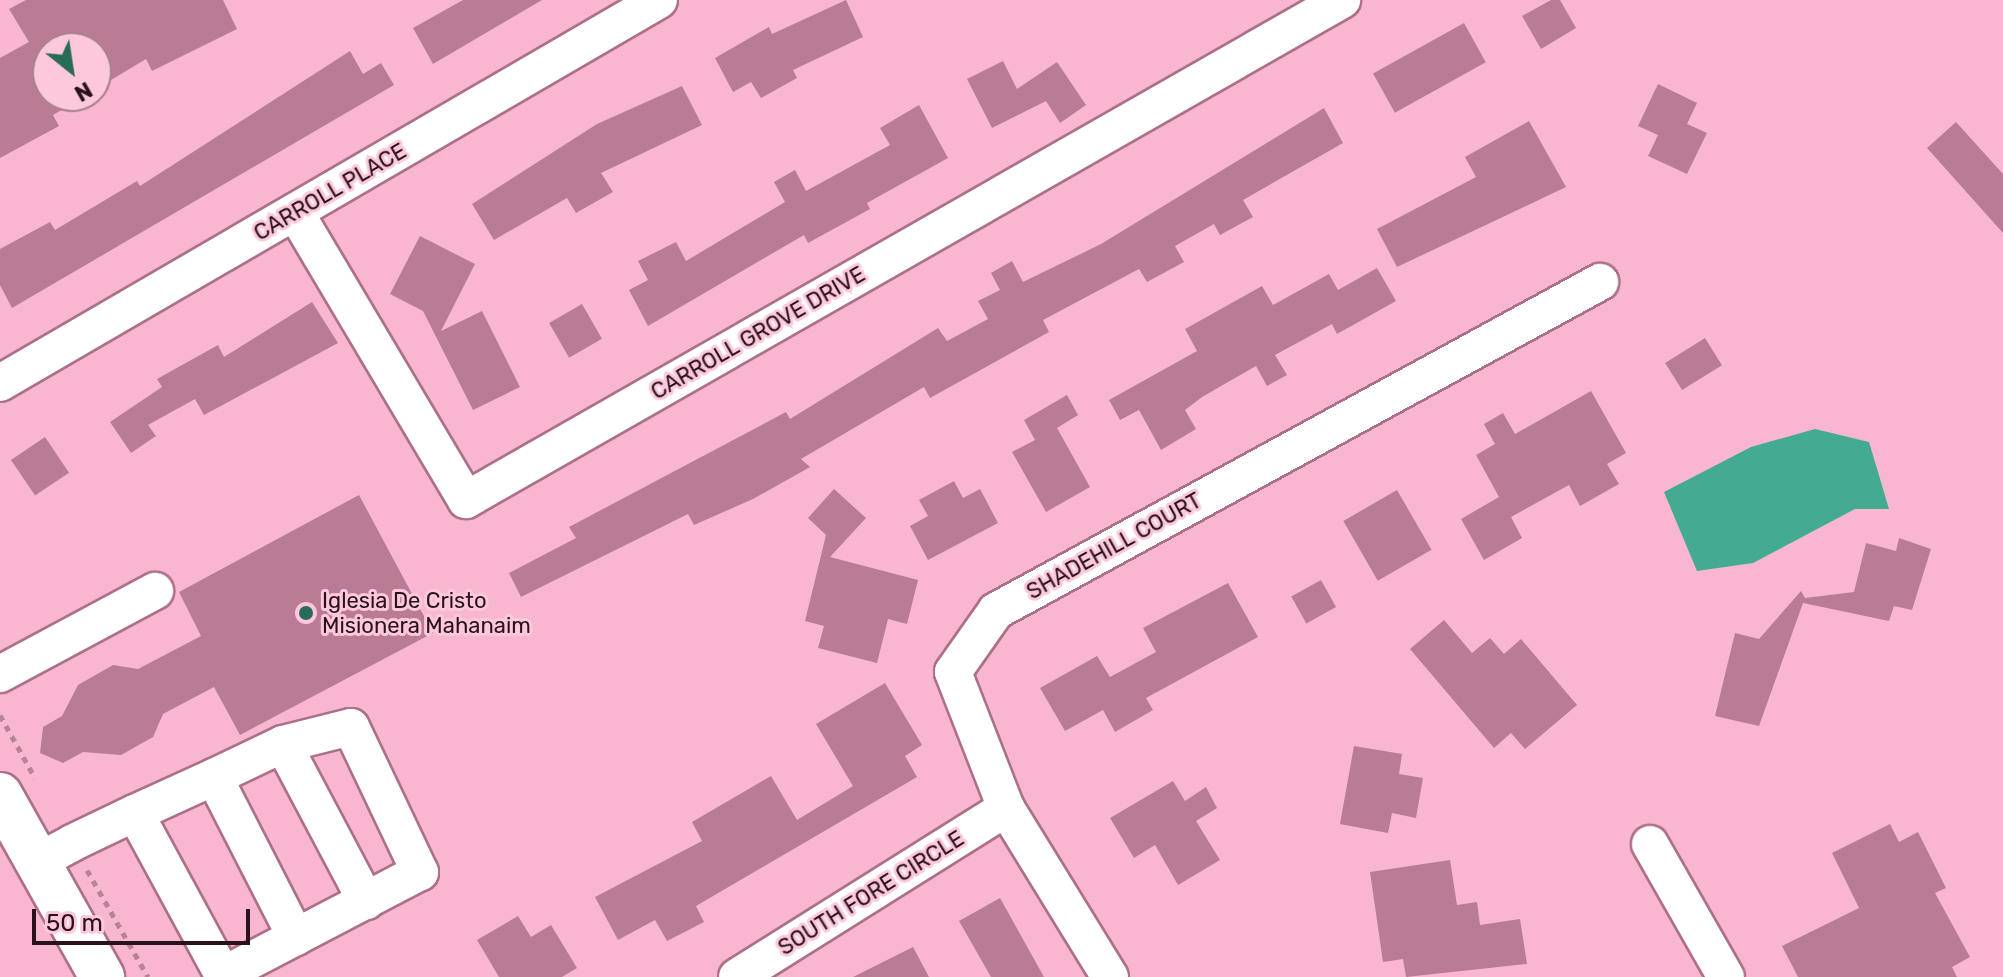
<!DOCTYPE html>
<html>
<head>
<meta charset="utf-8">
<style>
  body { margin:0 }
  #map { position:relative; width:2003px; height:977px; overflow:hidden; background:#f9b6d0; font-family:Rubik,sans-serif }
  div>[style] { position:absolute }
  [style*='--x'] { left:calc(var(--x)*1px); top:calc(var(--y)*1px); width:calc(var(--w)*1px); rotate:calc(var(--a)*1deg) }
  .water>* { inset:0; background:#43ab92 }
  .building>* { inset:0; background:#ba7c95; transform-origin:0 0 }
  .path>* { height:5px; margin-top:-2.5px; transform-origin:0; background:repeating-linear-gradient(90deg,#b88297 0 6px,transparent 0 12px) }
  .roads { filter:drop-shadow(2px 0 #ac7088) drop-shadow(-2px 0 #ac7088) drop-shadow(0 2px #ac7088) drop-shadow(0 -2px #ac7088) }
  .minor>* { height:36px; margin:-18px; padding:0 18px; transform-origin:18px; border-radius:18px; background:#fff }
  .major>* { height:44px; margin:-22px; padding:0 22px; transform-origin:22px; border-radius:22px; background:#fff }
  .dots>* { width:22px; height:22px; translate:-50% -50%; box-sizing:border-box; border:4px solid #fec8dc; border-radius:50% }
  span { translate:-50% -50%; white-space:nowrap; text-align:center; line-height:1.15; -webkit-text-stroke:6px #fec8dc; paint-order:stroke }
  .street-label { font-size:22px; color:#2a121c }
  .poi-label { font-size:22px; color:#2a121c }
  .left { translate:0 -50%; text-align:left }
  .north { position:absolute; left:32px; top:32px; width:80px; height:80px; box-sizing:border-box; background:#fec8dc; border:2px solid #a97f8f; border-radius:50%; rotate:150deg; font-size:22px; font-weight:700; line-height:32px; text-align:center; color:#2a121c }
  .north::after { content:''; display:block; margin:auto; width:28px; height:36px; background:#296b5a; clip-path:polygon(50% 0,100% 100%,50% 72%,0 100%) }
  .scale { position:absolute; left:32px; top:909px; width:218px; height:36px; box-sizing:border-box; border:4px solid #2a121c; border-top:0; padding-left:10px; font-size:24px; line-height:28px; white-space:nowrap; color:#2a121c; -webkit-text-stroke:6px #fec8dc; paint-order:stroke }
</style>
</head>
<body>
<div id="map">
  <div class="water">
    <div style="clip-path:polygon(1815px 429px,1869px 442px,1889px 509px,1855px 509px,1753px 563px,1697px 571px,1664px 492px,1751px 447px)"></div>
  </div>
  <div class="building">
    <div style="clip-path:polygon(26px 0,223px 0,237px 29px,152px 71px,146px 59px,96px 89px,96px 48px,48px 48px,48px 96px,85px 96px,53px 115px,59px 126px,0 158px,0 58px,29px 42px,9px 9px)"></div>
    <div style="clip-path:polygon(463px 0,542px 0,433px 64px,413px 28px)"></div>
    <div style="clip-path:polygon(846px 0,863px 37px,793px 70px,797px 78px,761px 98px,751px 82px,733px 92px,715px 58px,769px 27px,772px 34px)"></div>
    <div style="clip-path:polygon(1551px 0,1560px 0,1576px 28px,1541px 49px,1522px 16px)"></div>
    <div style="left:1464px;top:23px;width:45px;height:104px;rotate:61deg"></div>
    <div style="clip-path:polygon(350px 51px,363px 74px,381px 63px,394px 85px,12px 308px,0 285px,0 249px,50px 222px,55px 230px,137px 181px,140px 186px)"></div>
    <div style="clip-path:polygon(1003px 61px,1017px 89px,1057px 62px,1086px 105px,1060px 123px,1046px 101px,992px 128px,967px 79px)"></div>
    <div style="clip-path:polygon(1658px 84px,1697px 103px,1687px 124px,1707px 133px,1687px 174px,1648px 156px,1658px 135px,1638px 126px)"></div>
    <div style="clip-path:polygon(682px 86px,702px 125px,601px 173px,613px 192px,576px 213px,567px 198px,494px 240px,472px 204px,597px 124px)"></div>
    <div style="clip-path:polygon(919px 105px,948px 158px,867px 203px,870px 209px,808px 243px,804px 235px,648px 326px,629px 290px,648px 280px,638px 261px,676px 242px,686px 261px,785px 202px,774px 182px,795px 170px,806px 191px,890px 145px,880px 128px)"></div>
    <div style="clip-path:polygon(1324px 108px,1343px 143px,1243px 200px,1253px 217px,1220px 235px,1214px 224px,1175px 246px,1184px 262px,1147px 282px,1139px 269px,1043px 320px,1049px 332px,930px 398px,924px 387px,801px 459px,810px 467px,753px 499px,694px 525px,688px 514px,521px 597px,509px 573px,576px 538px,569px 527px,786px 412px,790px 419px,938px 328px,947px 341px,988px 319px,978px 301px,1000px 290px,991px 273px,1012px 261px,1023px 282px,1101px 244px)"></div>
    <div style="clip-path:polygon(1529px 121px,1566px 187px,1397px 267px,1377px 229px,1476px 177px,1465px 157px)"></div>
    <div style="clip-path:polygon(1956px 122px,2003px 174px,2003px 233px,1927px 148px)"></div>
    <div style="clip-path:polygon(420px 236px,475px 264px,441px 331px,482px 311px,520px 387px,473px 410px,423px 311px,390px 294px)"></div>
    <div style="clip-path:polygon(1377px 268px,1396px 301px,1337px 334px,1332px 324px,1275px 355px,1287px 375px,1267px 386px,1256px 366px,1202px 397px,1185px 410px,1196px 429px,1161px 450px,1139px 410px,1120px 420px,1109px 400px,1197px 351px,1185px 329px,1262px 286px,1273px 305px,1329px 274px,1338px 290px)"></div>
    <div style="clip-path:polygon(312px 302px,338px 343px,204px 415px,195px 399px,148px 425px,156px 436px,131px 453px,110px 422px,162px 387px,157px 379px,218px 345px,224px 357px)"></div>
    <div style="left:582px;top:304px;width:40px;height:38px;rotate:60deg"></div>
    <div style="left:1705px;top:338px;width:32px;height:47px;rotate:58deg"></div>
    <div style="clip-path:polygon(1591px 391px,1626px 453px,1607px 464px,1619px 484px,1580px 506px,1569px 485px,1511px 517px,1522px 538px,1484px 560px,1461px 519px,1499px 497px,1476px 455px,1495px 444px,1484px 424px,1503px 413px,1515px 434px)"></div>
    <div style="clip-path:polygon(1067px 395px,1078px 415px,1057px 428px,1090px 487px,1046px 512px,1012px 452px,1035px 440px,1024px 420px)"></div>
    <div style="left:45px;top:437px;width:43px;height:41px;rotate:56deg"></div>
    <div style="clip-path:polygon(954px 481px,963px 498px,980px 489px,998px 523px,928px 560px,910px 526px,928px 516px,919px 500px)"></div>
    <div style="clip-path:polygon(834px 489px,866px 518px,830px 557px,918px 580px,907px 624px,888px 619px,877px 663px,818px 648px,824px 626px,805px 621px,826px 535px,808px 518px)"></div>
    <div style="left:1397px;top:490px;width:69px;height:62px;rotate:60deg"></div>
    <div style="clip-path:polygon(359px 495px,433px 633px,240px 735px,214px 687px,163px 714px,153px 737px,121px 755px,83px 752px,63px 763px,40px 753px,43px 727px,62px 716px,78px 685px,113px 665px,138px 669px,201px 636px,179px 592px)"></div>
    <div style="clip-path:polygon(1899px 538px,1931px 549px,1912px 610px,1894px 606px,1889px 621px,1803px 603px,1759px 726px,1715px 716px,1735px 633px,1759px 639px,1801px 591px,1805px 598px,1854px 592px,1866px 543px,1896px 551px)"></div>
    <div style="left:1321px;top:580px;width:31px;height:34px;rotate:61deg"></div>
    <div style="clip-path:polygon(1228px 583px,1258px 637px,1146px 698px,1153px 710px,1115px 732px,1103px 710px,1065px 731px,1040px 688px,1097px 656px,1110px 677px,1156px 652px,1143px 628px)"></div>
    <div style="clip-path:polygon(1444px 620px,1472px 653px,1490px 638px,1504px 654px,1521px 639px,1577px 705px,1525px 749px,1511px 733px,1494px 748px,1410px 649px)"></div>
    <div style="clip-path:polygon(885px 683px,922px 745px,905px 756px,917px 777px,696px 906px,704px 922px,667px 941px,655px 920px,618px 940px,595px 897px,702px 841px,692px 822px,771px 776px,797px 820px,853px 786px,816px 724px)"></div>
    <div style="clip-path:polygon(1354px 746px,1402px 754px,1399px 774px,1423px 778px,1416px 818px,1392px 813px,1388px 833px,1340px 824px)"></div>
    <div style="clip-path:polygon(1173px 781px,1185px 801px,1206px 787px,1217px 808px,1196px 821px,1220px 860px,1178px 885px,1155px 845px,1134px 858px,1110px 818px)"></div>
    <div style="clip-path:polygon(1890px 824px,1899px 842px,1918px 832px,1946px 888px,1935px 893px,1970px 957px,1952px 967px,1957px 977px,1798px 977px,1782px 946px,1859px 908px,1832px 853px)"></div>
    <div style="clip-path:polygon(1450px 860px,1457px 905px,1477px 902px,1480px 925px,1520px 919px,1527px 964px,1406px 977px,1403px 959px,1383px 962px,1370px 872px)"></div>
    <div style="clip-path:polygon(1000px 898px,1044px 977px,991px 977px,959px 921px)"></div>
    <div style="clip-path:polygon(518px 916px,531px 937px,551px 925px,577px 968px,562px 977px,499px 977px,477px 940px)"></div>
    <div style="clip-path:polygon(913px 947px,929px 977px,853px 977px)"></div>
  </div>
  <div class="path">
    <div style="--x:0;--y:715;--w:72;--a:60.9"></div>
    <div style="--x:87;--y:870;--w:123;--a:60.3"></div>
  </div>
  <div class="roads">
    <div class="minor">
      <div style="--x:295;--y:212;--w:335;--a:59.3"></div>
      <div style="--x:466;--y:500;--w:1009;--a:-29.72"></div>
      <div style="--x:0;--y:383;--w:762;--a:-30.16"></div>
      <div style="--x:0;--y:674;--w:176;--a:-28.2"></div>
      <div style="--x:283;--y:744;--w:178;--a:62.1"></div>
      <div style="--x:214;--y:777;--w:180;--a:62.9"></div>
      <div style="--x:1650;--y:844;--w:153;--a:60.3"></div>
      <div style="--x:37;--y:862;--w:40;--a:-28"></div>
      <div style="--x:72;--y:843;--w:70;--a:-25.5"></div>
      <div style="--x:135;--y:813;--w:87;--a:-24.5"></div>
      <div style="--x:214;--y:777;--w:76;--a:-25.6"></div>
      <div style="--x:283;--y:744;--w:70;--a:-14"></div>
      <div style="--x:351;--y:727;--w:161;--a:64.6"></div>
      <div style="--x:420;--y:872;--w:222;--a:152.4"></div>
      <div style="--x:223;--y:975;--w:184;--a:-118.5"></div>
      <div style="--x:737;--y:977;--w:318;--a:-32.1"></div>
      <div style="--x:1110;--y:977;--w:198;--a:-121.6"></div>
      <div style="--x:1006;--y:808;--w:146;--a:-111.3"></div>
      <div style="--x:953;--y:672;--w:75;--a:-54.8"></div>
      <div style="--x:996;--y:611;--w:688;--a:-28.58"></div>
    </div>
    <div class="major">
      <div style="--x:0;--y:795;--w:209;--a:60.7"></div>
    </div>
  </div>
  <div class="dots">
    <div style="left:306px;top:613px;background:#296b5a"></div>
  </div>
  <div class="street-label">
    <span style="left:330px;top:192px;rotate:-30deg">CARROLL PLACE</span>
    <span style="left:758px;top:333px;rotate:-30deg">CARROLL GROVE DRIVE</span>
    <span style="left:1114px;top:546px;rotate:-29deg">SHADEHILL COURT</span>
    <span style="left:871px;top:893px;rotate:-32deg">SOUTH FORE CIRCLE</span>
  </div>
  <div class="poi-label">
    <span class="left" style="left:322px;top:613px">Iglesia De Cristo<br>Misionera Mahanaim</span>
  </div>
  <div class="north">N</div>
  <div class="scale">50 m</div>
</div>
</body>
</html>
